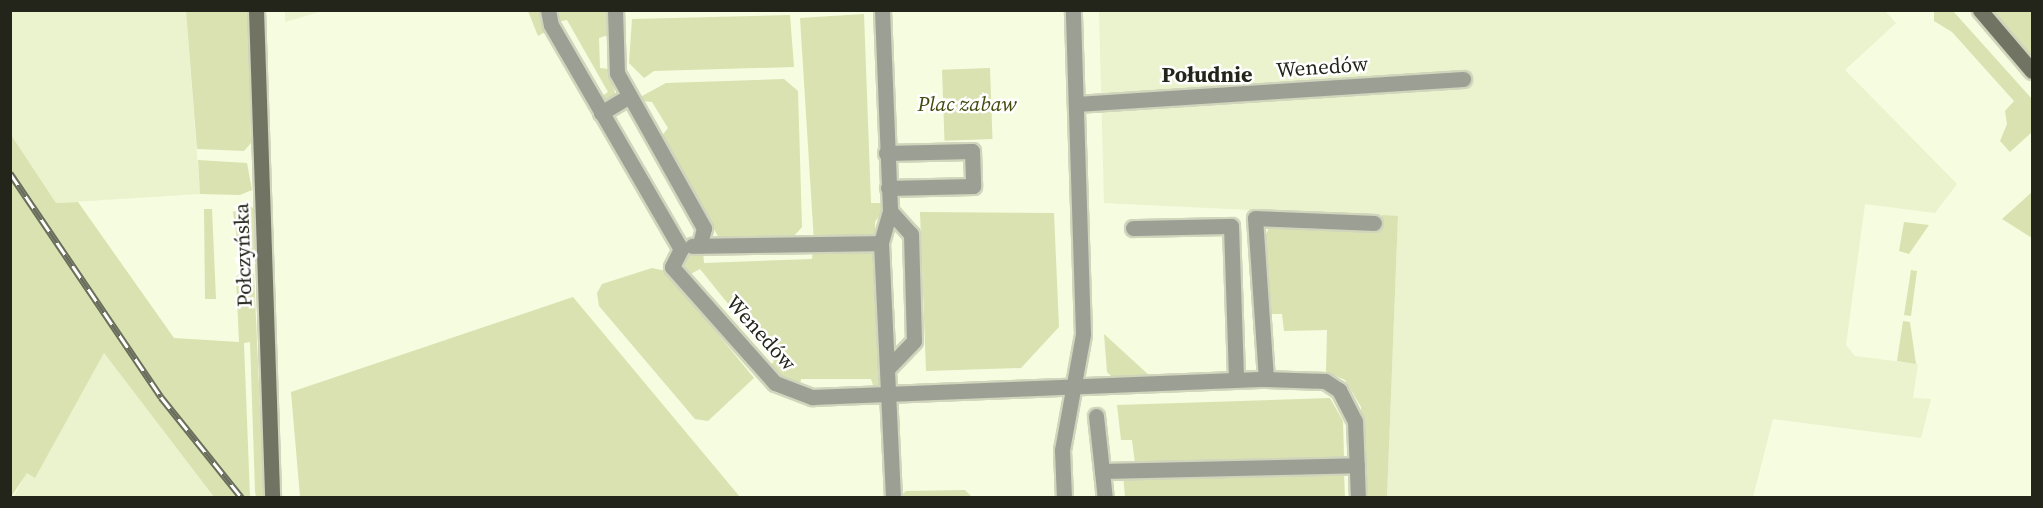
<!DOCTYPE html>
<html>
<head>
<meta charset="utf-8">
<style>
  body { margin:0 }
  #map { position:relative; width:2043px; height:508px; overflow:hidden; background:#f6fce0; font-family:"Source Serif 4",serif }
  div>[style] { position:absolute }
  [style*='--x'] { left:calc(var(--x)*1px); top:calc(var(--y)*1px); width:calc(var(--w)*1px); rotate:calc(var(--a)*1deg) }
  .built>* { inset:0; background:#ebf2ce }
  .green>* { inset:0; background:#d9e2b0; transform-origin:0 0 }
  .roads { filter:drop-shadow(2px 0 #d0d5bc) drop-shadow(-2px 0 #d0d5bc) drop-shadow(0 2px #d0d5bc) drop-shadow(0 -2px #d0d5bc) }
  .street>* { height:15px; margin:-7.5px; padding:0 7.5px; transform-origin:7.5px; border-radius:7.5px; background:#9c9f93 }
  .secondary>* { height:15px; margin:-7.5px; padding:0 7.5px; transform-origin:7.5px; border-radius:7.5px; background:#717463 }
  .rail>* { height:7px; margin-top:-3.5px; transform-origin:0; background:repeating-linear-gradient(90deg,#fff 0 14px,#6a6e5d 0 28px); box-sizing:border-box; border-block:2px solid #6a6e5d }
  span { translate:-50% -50%; white-space:nowrap; text-align:center; line-height:1.15; -webkit-text-stroke:5px #fff; paint-order:stroke }
  .street-label { font-size:21px; color:#23251a }
  .park-label { font-size:21px; color:#424a0d; font-style:italic }
  .neighbourhood-label { font-size:22px; color:#23251a; font-weight:700 }
  .frame { position:absolute; inset:0; border:12px solid #23251a; pointer-events:none }
</style>
</head>
<body>
<div id="map">
  <div class="built">
    <div style="clip-path:polygon(285px 10px,323px 10px,323px 11px,285px 22px)"></div>
    <div style="clip-path:polygon(10px 11px,186px 11px,200px 194px,56px 203px,11px 136px)"></div>
    <div style="clip-path:polygon(1099px 11px,1885px 11px,1896px 23px,1845px 70px,1957px 184px,1935px 213px,1865px 204px,1846px 345px,1855px 356px,1918px 364px,1913px 398px,1931px 399px,1921px 438px,1773px 419px,1753px 497px,1387px 497px,1398px 217px,1104px 203px)"></div>
    <div style="clip-path:polygon(104px 353px,214px 497px,13px 498px,27px 472px,35px 477px)"></div>
  </div>
  <div class="green">
    <div style="clip-path:polygon(555px 10px,608px 11px,608px 35px,599px 38px,600px 68px,609px 69px,616px 97px,603px 102px,601px 97px,608px 92px,567px 20px,557px 22px)"></div>
    <div style="clip-path:polygon(186px 11px,248px 11px,251px 143px,244px 151px,197px 149px)"></div>
    <div style="clip-path:polygon(528px 11px,539px 11px,545px 32px,538px 36px)"></div>
    <div style="clip-path:polygon(1934px 11px,1953px 11px,2032px 99px,2032px 132px,2010px 152px,2000px 141px,2007px 124px,2005px 111px,2014px 101px,1952px 32px,1934px 21px)"></div>
    <div style="clip-path:polygon(1990px 11px,2032px 11px,2032px 59px)"></div>
    <div style="clip-path:polygon(864px 14px,871px 203px,883px 203px,882px 212px,875px 222px,875px 241px,814px 242px,800px 18px)"></div>
    <div style="clip-path:polygon(790px 15px,794px 67px,654px 71px,644px 78px,629px 63px,632px 19px)"></div>
    <div style="left:990px;top:68px;width:71px;height:48px;rotate:88deg"></div>
    <div style="clip-path:polygon(784px 79px,798px 91px,802px 227px,793px 237px,719px 238px,661px 137px,668px 128px,652px 102px,641px 101px,642px 96px,666px 83px)"></div>
    <div style="clip-path:polygon(11px 135px,56px 203px,78px 202px,174px 338px,239px 342px,236px 277px,240px 271px,254px 274px,264px 497px,256px 497px,255px 491px,250px 342px,244px 343px,250px 497px,214px 497px,104px 353px,35px 478px,27px 473px,11px 497px)"></div>
    <div style="clip-path:polygon(198px 160px,247px 163px,252px 190px,240px 195px,200px 194px)"></div>
    <div style="clip-path:polygon(2032px 192px,2032px 238px,2002px 219px)"></div>
    <div style="clip-path:polygon(248px 205px,254px 209px,255px 252px,240px 258px,233px 212px)"></div>
    <div style="clip-path:polygon(204px 209px,212px 209px,216px 299px,205px 299px)"></div>
    <div style="clip-path:polygon(920px 212px,1054px 213px,1059px 327px,1021px 368px,926px 371px)"></div>
    <div style="clip-path:polygon(1382px 215px,1398px 216px,1387px 497px,1365px 497px,1361px 407px,1345px 380px,1326px 372px,1327px 330px,1284px 331px,1282px 314px,1268px 314px,1264px 238px,1270px 226px,1381px 230px)"></div>
    <div style="clip-path:polygon(1904px 222px,1929px 225px,1909px 254px,1899px 251px)"></div>
    <div style="clip-path:polygon(875px 247px,885px 385px,874px 388px,871px 379px,801px 379px,800px 388px,792px 387px,768px 369px,774px 361px,700px 269px,689px 275px,684px 270px,687px 255px,696px 251px,703px 251px,704px 263px,812px 259px,813px 249px)"></div>
    <div style="clip-path:polygon(652px 268px,666px 271px,754px 378px,708px 421px,695px 419px,599px 306px,597px 293px,602px 284px)"></div>
    <div style="clip-path:polygon(1911px 270px,1917px 271px,1911px 316px,1904px 315px)"></div>
    <div style="clip-path:polygon(573px 297px,740px 497px,300px 497px,291px 392px)"></div>
    <div style="clip-path:polygon(1903px 321px,1910px 322px,1916px 364px,1897px 361px)"></div>
    <div style="clip-path:polygon(1104px 334px,1150px 376px,1114px 379px,1107px 372px)"></div>
    <div style="clip-path:polygon(1330px 398px,1343px 421px,1344px 457px,1135px 464px,1132px 440px,1121px 440px,1117px 405px)"></div>
    <div style="clip-path:polygon(1151px 473px,1159px 480px,1344px 473px,1345px 497px,1125px 497px,1123px 474px)"></div>
    <div style="clip-path:polygon(965px 490px,972px 497px,898px 498px,906px 491px)"></div>
  </div>
  <div class="roads">
    <div class="street">
      <div style="--x:548;--y:10;--w:15;--a:79"></div>
      <div style="--x:551;--y:25;--w:259;--a:59.9"></div>
      <div style="--x:681;--y:249;--w:20;--a:117"></div>
      <div style="--x:672;--y:267;--w:155;--a:48.4"></div>
      <div style="--x:775;--y:383;--w:40;--a:21"></div>
      <div style="--x:812;--y:397;--w:454;--a:-2.3"></div>
      <div style="--x:1266;--y:379;--w:59;--a:1.9"></div>
      <div style="--x:1325;--y:381;--w:17;--a:33"></div>
      <div style="--x:1339;--y:390;--w:35;--a:63"></div>
      <div style="--x:1355;--y:421;--w:77;--a:87.8"></div>
      <div style="--x:615;--y:10;--w:63;--a:88.2"></div>
      <div style="--x:617;--y:73;--w:178;--a:60.7"></div>
      <div style="--x:704;--y:228;--w:16;--a:104"></div>
      <div style="--x:882;--y:10;--w:201;--a:87.7"></div>
      <div style="--x:890;--y:211;--w:33;--a:106"></div>
      <div style="--x:881;--y:243;--w:255;--a:87.3"></div>
      <div style="--x:1076;--y:104;--w:388;--a:-3.7"></div>
      <div style="--x:601;--y:113;--w:33;--a:-31"></div>
      <div style="--x:886;--y:153;--w:86;--a:-1.3"></div>
      <div style="--x:972;--y:151;--w:35;--a:88"></div>
      <div style="--x:973;--y:186;--w:85;--a:178.7"></div>
      <div style="--x:890;--y:211;--w:31;--a:48"></div>
      <div style="--x:911;--y:234;--w:107;--a:88.4"></div>
      <div style="--x:914;--y:341;--w:35;--a:134"></div>
      <div style="--x:1133;--y:228;--w:98;--a:-1.2"></div>
      <div style="--x:1231;--y:226;--w:154;--a:88.1"></div>
      <div style="--x:692;--y:246;--w:189;--a:-0.9"></div>
      <div style="--x:1266;--y:379;--w:161;--a:-93.9"></div>
      <div style="--x:1255;--y:218;--w:119;--a:2.4"></div>
      <div style="--x:1096;--y:416;--w:55;--a:83.8"></div>
      <div style="--x:1102;--y:471;--w:255;--a:-1.3"></div>
      <div style="--x:1102;--y:471;--w:27;--a:84"></div>
      <div style="--x:1064;--y:498;--w:48;--a:-92.4"></div>
      <div style="--x:1062;--y:450;--w:118;--a:-79.7"></div>
      <div style="--x:1083;--y:334;--w:324;--a:-91.8"></div>
    </div>
    <div class="secondary">
      <div style="--x:256;--y:10;--w:488;--a:88.1"></div>
      <div style="--x:1980;--y:10;--w:80;--a:49.6"></div>
    </div>
  </div>
  <div class="rail">
    <div style="--x:10;--y:173;--w:270;--a:56"></div>
    <div style="--x:161;--y:397;--w:129;--a:51.3"></div>
  </div>
  <div class="street-label">
    <span style="left:1322px;top:67px;rotate:-4deg">Wenedów</span>
    <span style="left:243px;top:255px;rotate:-92deg">Połczyńska</span>
    <span style="left:761px;top:333px;rotate:48deg">Wenedów</span>
  </div>
  <div class="park-label">
    <span style="left:967px;top:104px">Plac zabaw</span>
  </div>
  <div class="neighbourhood-label">
    <span style="left:1207px;top:75px">Południe</span>
  </div>
  <div class="frame"></div>
</div>
</body>
</html>
